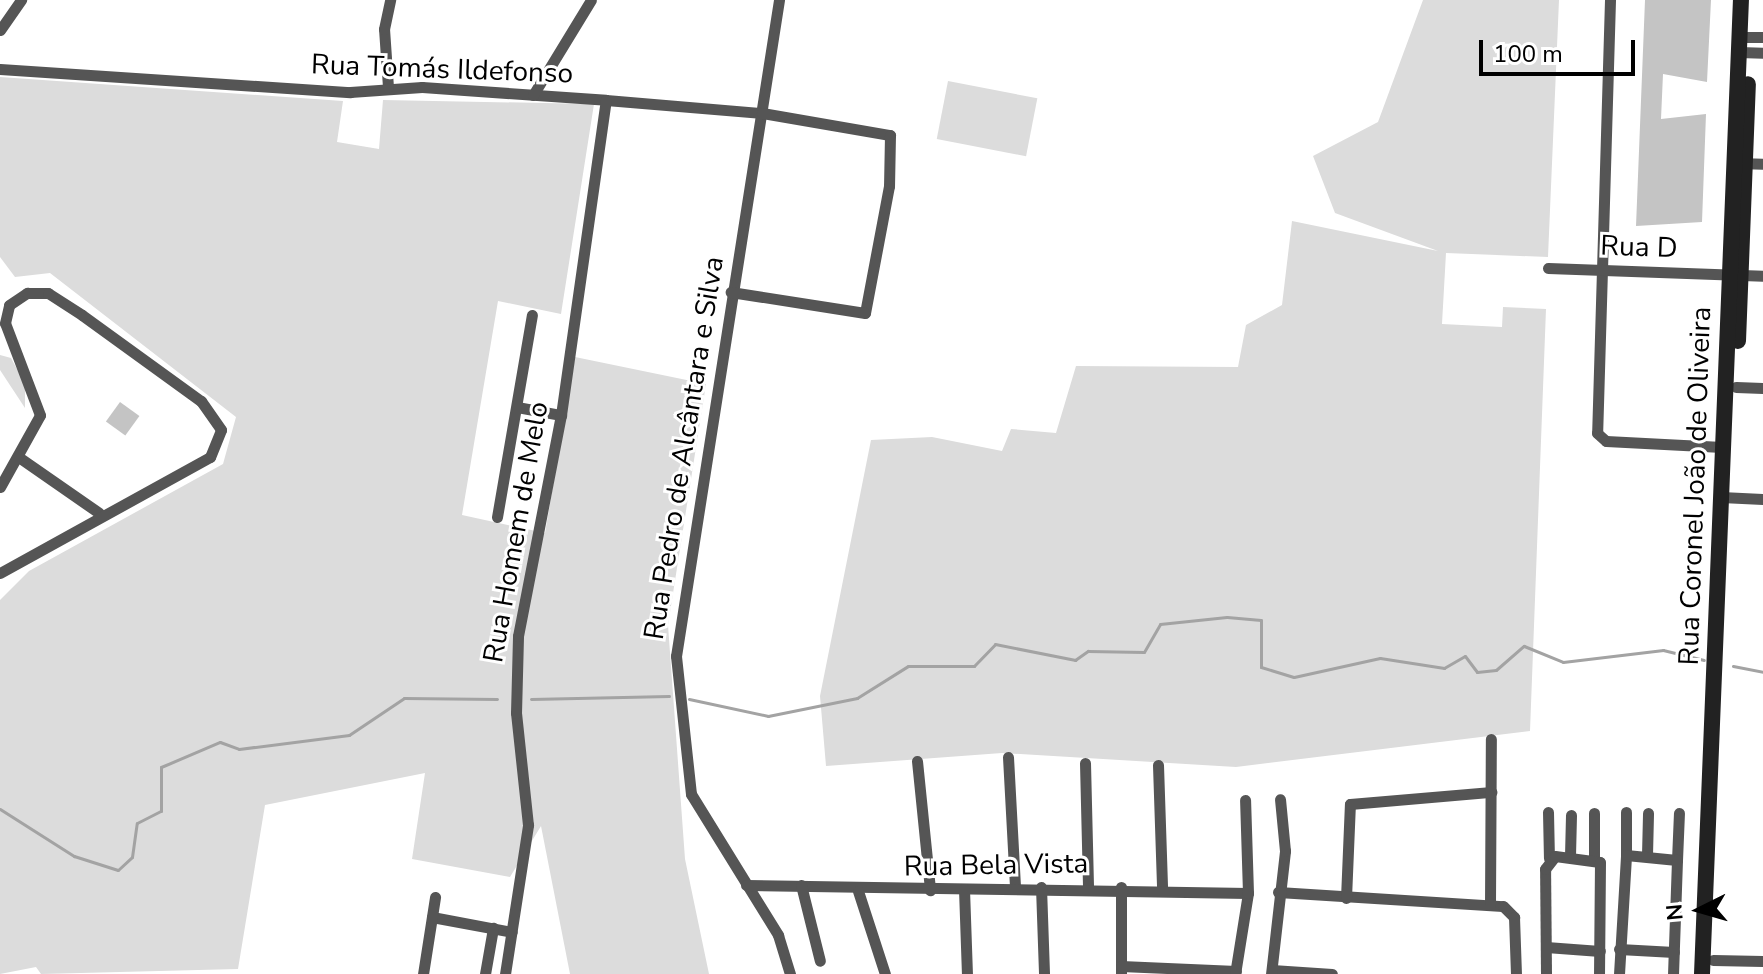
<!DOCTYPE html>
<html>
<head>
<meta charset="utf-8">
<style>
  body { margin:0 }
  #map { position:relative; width:1763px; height:974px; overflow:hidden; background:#fff; font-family:"Nunito Sans",sans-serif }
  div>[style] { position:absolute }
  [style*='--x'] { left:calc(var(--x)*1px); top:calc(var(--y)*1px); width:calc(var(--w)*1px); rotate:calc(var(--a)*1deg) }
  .green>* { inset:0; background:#dcdcdc; transform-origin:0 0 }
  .stream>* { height:3px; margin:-1.5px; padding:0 1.5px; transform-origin:1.5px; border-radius:1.5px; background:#a3a3a3 }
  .building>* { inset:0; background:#c4c4c4; transform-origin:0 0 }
  .street>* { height:11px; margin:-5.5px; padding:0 5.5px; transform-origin:5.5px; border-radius:5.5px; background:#555 }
  .secondary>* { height:16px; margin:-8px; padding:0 8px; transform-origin:8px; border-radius:8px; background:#222 }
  span { translate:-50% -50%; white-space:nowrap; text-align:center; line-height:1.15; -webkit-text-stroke:6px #fff; paint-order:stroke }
  .street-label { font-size:28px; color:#000 }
  .north { position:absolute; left:1659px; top:870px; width:80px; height:80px; -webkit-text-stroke:6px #fff; paint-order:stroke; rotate:265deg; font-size:22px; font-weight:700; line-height:32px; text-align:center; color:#000 }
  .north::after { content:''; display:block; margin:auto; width:28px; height:36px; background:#000; clip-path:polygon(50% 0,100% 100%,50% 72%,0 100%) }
  .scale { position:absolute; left:1479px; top:40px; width:156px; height:36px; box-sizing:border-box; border:4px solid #000; border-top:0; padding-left:10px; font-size:24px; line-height:28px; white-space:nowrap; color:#000; -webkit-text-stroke:6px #fff; paint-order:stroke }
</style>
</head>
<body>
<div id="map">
  <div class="green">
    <div style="clip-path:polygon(1423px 0,1559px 0,1548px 257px,1446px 253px,1442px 324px,1502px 327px,1503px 307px,1546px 309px,1530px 731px,1236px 767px,1002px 753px,826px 766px,820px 696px,871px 440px,932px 437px,1002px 451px,1011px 429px,1056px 433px,1076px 366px,1238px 367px,1246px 325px,1282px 305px,1292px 221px,1438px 251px,1335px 213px,1313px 156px,1378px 122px)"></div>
    <div style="clip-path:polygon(0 77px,343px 101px,337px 142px,379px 149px,383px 100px,594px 104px,561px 314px,498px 301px,462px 515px,545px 533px,575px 357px,706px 384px,668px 625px,685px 859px,709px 974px,570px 974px,541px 826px,510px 877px,412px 859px,425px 773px,265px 805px,238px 969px,41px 974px,36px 967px,0 974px,0 600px,29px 571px,223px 464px,236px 417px,50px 273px,15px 277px,0 257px)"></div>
    <div style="left:948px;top:81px;width:91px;height:59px;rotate:11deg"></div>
    <div style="clip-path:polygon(0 355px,11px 358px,25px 384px,25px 408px,0 370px)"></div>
  </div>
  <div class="stream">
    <div style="--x:1733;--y:666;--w:31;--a:11"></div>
    <div style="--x:531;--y:699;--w:138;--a:-1.2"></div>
    <div style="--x:689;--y:699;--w:81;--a:12.1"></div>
    <div style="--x:768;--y:716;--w:91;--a:-11.4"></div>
    <div style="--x:857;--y:698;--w:60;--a:-32.1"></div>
    <div style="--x:908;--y:666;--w:66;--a:0"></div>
    <div style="--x:974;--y:666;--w:30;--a:-46"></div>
    <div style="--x:995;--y:644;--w:82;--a:11.3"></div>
    <div style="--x:1075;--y:660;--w:16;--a:-35"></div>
    <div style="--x:1088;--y:651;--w:56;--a:1"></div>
    <div style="--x:1144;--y:652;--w:32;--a:-60"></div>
    <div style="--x:1160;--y:624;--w:67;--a:-6"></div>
    <div style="--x:1227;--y:617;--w:34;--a:5"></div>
    <div style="--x:1261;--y:620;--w:47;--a:90"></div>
    <div style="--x:1261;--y:667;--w:34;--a:17"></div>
    <div style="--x:1294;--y:677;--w:88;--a:-12.5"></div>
    <div style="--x:1380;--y:658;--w:65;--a:8.9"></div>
    <div style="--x:1444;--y:668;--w:24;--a:-30"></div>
    <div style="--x:1465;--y:656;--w:20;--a:53"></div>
    <div style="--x:1477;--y:672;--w:19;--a:-6"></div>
    <div style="--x:1496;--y:670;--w:37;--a:-41"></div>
    <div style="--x:1524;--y:646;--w:42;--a:22.3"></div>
    <div style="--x:1563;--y:662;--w:101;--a:-6.8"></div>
    <div style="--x:1663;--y:650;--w:42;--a:13.7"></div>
    <div style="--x:0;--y:809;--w:88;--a:32.4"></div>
    <div style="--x:74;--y:856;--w:46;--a:17.7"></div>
    <div style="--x:118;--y:870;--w:19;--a:-43"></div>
    <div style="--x:132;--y:857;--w:34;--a:-82"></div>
    <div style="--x:137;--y:823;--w:27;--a:-27"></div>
    <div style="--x:161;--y:811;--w:44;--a:-90"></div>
    <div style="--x:161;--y:767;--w:64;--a:-23"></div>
    <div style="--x:220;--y:742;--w:20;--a:20"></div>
    <div style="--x:239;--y:749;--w:111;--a:-7.3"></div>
    <div style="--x:349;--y:735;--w:66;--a:-33.9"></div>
    <div style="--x:404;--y:698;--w:93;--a:0.6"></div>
  </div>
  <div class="building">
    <div style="clip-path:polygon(1645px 0,1711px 0,1707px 82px,1663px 74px,1661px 119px,1706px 114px,1702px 222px,1636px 226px)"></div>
    <div style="left:120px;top:402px;width:24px;height:24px;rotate:36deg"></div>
  </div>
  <div class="street">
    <div style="--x:779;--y:0;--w:664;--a:98.92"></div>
    <div style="--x:676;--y:656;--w:139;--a:83.8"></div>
    <div style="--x:691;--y:794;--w:166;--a:58.3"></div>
    <div style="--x:778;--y:935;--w:41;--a:72.9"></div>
    <div style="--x:1610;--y:0;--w:433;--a:91.7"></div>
    <div style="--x:1597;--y:433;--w:12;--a:42"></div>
    <div style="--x:1606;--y:441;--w:116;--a:3"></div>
    <div style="--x:0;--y:30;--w:37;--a:-55"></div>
    <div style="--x:1739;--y:37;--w:24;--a:0"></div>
    <div style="--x:1739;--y:52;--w:24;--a:2"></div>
    <div style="--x:0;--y:69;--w:351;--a:3.8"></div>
    <div style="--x:350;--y:92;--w:72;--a:-4"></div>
    <div style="--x:422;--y:87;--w:184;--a:4"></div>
    <div style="--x:606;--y:100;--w:157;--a:4.8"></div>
    <div style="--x:762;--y:113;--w:130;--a:9.8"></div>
    <div style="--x:890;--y:135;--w:51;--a:91.1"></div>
    <div style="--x:889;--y:186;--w:129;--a:100.7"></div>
    <div style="--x:865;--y:313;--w:136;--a:-171.1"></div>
    <div style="--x:388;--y:87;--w:58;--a:-93.9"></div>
    <div style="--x:384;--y:29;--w:30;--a:-78"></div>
    <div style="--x:533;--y:95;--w:111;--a:-58.6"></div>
    <div style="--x:1738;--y:163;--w:25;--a:2"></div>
    <div style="--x:1548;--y:268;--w:215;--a:2.1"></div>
    <div style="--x:1736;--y:387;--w:27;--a:2"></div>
    <div style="--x:517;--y:407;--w:45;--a:10.3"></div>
    <div style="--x:20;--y:458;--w:96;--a:34.8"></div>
    <div style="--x:0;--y:487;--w:82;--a:-60.9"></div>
    <div style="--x:40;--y:415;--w:98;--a:-110.8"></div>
    <div style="--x:5;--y:323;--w:18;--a:-77"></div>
    <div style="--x:9;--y:305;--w:22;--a:-34"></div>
    <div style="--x:27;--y:293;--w:21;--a:0"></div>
    <div style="--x:48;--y:293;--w:40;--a:32.9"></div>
    <div style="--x:82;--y:315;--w:147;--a:35.9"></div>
    <div style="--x:201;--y:401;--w:35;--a:55"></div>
    <div style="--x:221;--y:430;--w:29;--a:112"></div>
    <div style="--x:210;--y:457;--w:240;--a:151.1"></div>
    <div style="--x:1721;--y:497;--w:42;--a:2.7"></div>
    <div style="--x:497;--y:517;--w:205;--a:-80.2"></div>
    <div style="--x:1008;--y:757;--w:131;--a:86.9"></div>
    <div style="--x:917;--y:761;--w:130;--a:84.2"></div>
    <div style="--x:1085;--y:763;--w:124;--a:88.6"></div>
    <div style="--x:1158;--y:765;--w:123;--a:88.1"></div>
    <div style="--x:1548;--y:812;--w:46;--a:88.8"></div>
    <div style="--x:1626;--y:855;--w:43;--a:-90"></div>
    <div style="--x:1647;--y:855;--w:42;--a:-88.6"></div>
    <div style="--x:1570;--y:856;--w:41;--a:-88.6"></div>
    <div style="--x:1594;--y:857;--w:44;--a:-90"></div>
    <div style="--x:1677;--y:860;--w:47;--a:-87.6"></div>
    <div style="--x:746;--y:885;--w:502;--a:0.91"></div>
    <div style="--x:801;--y:885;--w:78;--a:76"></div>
    <div style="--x:1041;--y:887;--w:87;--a:88"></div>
    <div style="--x:1121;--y:887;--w:87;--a:90"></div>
    <div style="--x:964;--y:889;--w:85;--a:88"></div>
    <div style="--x:858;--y:891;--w:87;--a:72"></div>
    <div style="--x:1278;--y:892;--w:225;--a:3.6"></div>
    <div style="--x:1503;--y:906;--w:16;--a:45"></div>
    <div style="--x:1514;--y:917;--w:57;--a:88"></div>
    <div style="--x:1346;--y:898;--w:94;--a:-87.6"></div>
    <div style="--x:1350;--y:804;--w:142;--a:-4.9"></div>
    <div style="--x:1490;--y:905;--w:166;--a:-89.7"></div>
    <div style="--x:432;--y:917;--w:81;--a:10.6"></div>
    <div style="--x:1546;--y:947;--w:54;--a:4.2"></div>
    <div style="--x:1619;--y:949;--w:55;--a:3.1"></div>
    <div style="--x:1713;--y:960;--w:50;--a:1.1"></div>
    <div style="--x:1121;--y:966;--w:115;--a:2.5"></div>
    <div style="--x:1272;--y:970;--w:60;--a:3.8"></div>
    <div style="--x:423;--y:974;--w:78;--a:-81.1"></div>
    <div style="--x:485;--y:974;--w:47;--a:-80.1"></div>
    <div style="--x:505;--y:974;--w:151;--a:-81.2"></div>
    <div style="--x:528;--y:825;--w:113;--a:-96.1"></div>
    <div style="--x:516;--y:713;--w:77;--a:-88.5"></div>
    <div style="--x:518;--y:636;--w:225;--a:-79"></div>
    <div style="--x:561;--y:415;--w:318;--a:-81.9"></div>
    <div style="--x:1235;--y:974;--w:82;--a:-80.9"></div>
    <div style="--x:1248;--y:893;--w:93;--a:-91.8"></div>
    <div style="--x:1271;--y:974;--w:124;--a:-83.5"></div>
    <div style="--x:1285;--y:851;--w:52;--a:-95.5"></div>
    <div style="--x:1546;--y:974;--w:105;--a:-90.5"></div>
    <div style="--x:1545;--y:869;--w:16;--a:-52"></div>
    <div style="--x:1555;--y:856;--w:45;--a:7.6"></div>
    <div style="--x:1600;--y:862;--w:112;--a:90.5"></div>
    <div style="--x:1619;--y:974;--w:119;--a:-86.6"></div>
    <div style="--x:1626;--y:855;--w:51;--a:5.6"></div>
    <div style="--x:1677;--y:860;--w:114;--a:92"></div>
  </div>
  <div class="secondary">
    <div style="--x:1738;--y:341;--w:257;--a:-87.8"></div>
    <div style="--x:1702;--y:974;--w:975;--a:-87.71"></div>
  </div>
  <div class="street-label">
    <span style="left:442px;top:69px;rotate:2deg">Rua Tomás Ildefonso</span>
    <span style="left:1639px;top:247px;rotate:2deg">Rua D</span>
    <span style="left:684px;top:448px;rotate:-81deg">Rua Pedro de Alcântara e Silva</span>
    <span style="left:1695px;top:486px;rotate:-88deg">Rua Coronel João de Oliveira</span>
    <span style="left:516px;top:532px;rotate:-80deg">Rua Homem de Melo</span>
    <span style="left:996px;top:865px;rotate:-1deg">Rua Bela Vista</span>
  </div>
  <div class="north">N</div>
  <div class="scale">100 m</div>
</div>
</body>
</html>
